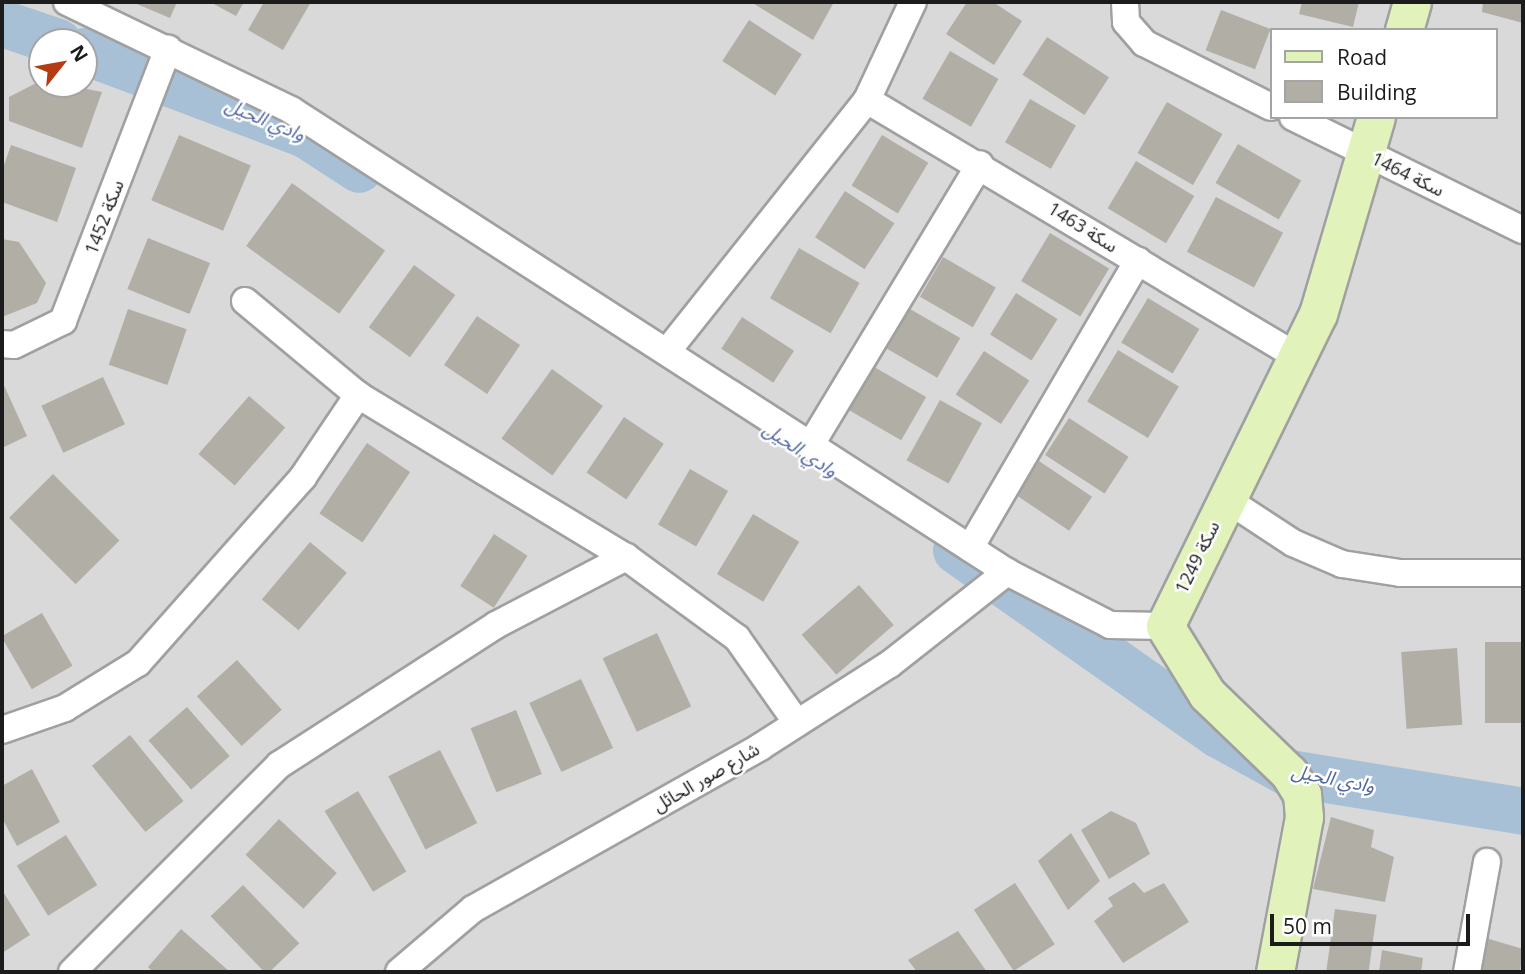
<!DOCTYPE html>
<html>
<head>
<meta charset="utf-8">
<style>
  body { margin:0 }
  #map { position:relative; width:1525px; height:974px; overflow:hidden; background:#ecece3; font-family:"Open Sans","Noto Sans Arabic",sans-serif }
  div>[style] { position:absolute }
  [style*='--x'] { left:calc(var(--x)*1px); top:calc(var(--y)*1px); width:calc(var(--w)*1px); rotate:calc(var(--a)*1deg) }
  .residential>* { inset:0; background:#dad9d9 }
  .river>* { height:47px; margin:-23.5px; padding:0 23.5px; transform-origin:23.5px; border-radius:23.5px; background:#a7c0d6 }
  .building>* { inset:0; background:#b1aea6; transform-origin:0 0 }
  .roads { filter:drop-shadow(2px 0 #a0a0a0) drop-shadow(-2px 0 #a0a0a0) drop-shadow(0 2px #a0a0a0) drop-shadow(0 -2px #a0a0a0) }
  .street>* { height:26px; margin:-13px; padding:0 13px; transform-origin:13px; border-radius:13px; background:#fff }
  .secondary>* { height:37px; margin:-18.5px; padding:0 18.5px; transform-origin:18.5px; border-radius:18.5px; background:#e2f2bb }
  span { translate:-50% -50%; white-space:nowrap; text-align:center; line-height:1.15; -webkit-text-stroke:5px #fff; paint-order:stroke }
  .street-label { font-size:18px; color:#1c1c1c }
  .water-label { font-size:19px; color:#5367a2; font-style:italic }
  .frame { position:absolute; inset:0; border:4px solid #1c1c1c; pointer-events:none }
  .legend { position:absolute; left:1270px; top:28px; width:228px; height:91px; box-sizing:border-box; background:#fff; border:2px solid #a4a4a4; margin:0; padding:9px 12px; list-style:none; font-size:21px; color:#1c1c1c }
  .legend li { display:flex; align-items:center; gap:14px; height:35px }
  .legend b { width:35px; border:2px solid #a4a4a4 }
  .north { position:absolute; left:28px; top:28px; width:70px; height:70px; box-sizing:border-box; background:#fff; border:2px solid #a4a4a4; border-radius:50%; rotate:59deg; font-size:19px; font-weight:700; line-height:28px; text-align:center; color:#1c1c1c }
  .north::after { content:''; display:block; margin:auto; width:24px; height:32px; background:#b53b13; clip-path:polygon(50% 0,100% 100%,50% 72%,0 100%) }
  .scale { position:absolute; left:1270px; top:914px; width:200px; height:32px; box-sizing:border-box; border:4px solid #1c1c1c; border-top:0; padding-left:9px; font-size:21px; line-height:24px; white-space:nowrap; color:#1c1c1c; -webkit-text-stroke:5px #fff; paint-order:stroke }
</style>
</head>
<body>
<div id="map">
  <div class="residential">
    <div style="clip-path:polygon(evenodd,2px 2px,1523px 2px,1523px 972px,2px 972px,2px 2px,1271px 30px,1495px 30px,1495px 117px,1271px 117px,1271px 30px,2px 2px,42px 42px,84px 42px,84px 84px,42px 84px,42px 42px)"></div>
  </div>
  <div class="river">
    <div style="--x:2;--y:23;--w:59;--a:18.7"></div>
    <div style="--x:84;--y:51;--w:236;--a:20.6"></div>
    <div style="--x:305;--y:134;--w:64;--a:32.9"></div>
    <div style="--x:956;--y:550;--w:320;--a:35.1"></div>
    <div style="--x:1218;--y:734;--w:81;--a:28.8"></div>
    <div style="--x:1289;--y:773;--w:237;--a:9.2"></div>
  </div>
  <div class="building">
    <div style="clip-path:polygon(132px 2px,177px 2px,170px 18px)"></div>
    <div style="clip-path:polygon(210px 2px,244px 2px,236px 16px)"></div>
    <div style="clip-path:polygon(264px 2px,311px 2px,283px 50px,248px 30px)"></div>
    <div style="clip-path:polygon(751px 2px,834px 2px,813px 40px)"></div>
    <div style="clip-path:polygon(967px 2px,993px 2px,1022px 21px,994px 65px,946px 34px)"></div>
    <div style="clip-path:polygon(1302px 2px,1359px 2px,1353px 27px,1299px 14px)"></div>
    <div style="clip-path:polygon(1483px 2px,1523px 2px,1523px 23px,1482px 12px)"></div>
    <div style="left:1221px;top:10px;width:53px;height:43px;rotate:21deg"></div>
    <div style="left:749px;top:20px;width:63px;height:49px;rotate:33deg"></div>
    <div style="left:1047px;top:37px;width:74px;height:45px;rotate:33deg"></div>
    <div style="left:950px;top:51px;width:56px;height:55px;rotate:30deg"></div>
    <div style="clip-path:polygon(42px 80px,102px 92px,82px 148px,9px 121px,9px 97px)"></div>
    <div style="left:1030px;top:99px;width:53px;height:50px;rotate:30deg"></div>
    <div style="left:1167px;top:102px;width:64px;height:59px;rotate:30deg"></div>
    <div style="left:179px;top:135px;width:78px;height:71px;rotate:23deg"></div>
    <div style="left:882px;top:135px;width:54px;height:59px;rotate:31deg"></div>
    <div style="left:1238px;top:144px;width:73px;height:45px;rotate:30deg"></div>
    <div style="clip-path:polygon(11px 145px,76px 168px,57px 222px,2px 202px,2px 171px)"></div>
    <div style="left:1136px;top:161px;width:68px;height:55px;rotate:31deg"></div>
    <div style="left:292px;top:183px;width:115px;height:78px;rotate:36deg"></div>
    <div style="left:845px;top:191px;width:59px;height:55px;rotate:33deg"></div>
    <div style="left:1216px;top:197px;width:76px;height:62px;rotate:28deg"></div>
    <div style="left:1050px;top:233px;width:69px;height:56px;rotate:31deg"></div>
    <div style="left:148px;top:238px;width:67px;height:55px;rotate:22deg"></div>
    <div style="clip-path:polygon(2px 239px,19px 242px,46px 283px,37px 303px,2px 317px)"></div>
    <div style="left:799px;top:248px;width:70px;height:58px;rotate:30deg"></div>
    <div style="left:943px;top:257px;width:61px;height:46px;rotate:30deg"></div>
    <div style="left:414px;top:265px;width:51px;height:77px;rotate:36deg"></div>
    <div style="left:1016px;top:293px;width:49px;height:49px;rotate:32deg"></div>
    <div style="left:1148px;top:298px;width:60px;height:52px;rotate:31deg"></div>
    <div style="left:128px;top:309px;width:62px;height:59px;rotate:19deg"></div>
    <div style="left:910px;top:309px;width:58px;height:46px;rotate:30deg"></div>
    <div style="left:477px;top:316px;width:52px;height:59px;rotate:34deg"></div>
    <div style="left:742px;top:317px;width:62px;height:38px;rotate:33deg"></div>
    <div style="left:1118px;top:350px;width:71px;height:60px;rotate:31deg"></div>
    <div style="left:984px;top:351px;width:54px;height:52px;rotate:33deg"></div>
    <div style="left:869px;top:364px;width:66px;height:50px;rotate:30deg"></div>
    <div style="left:552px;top:369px;width:63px;height:86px;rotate:36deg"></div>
    <div style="left:103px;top:377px;width:52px;height:68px;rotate:65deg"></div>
    <div style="clip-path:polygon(2px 381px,27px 436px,2px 448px)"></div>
    <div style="left:249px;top:396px;width:48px;height:77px;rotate:41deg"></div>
    <div style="left:940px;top:400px;width:48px;height:69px;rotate:29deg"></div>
    <div style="left:624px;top:417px;width:48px;height:67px;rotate:34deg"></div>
    <div style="left:1069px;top:418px;width:71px;height:44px;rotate:33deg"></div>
    <div style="left:367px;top:443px;width:52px;height:85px;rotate:34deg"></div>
    <div style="left:1039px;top:461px;width:64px;height:41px;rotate:34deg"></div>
    <div style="left:690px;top:469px;width:44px;height:64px;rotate:30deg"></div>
    <div style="left:53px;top:474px;width:94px;height:62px;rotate:45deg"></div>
    <div style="left:753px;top:514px;width:54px;height:70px;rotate:31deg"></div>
    <div style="left:494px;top:534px;width:40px;height:62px;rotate:33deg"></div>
    <div style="left:310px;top:542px;width:48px;height:75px;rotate:40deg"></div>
    <div style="left:859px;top:585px;width:53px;height:76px;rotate:49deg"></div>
    <div style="left:42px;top:613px;width:61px;height:47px;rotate:60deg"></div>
    <div style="left:657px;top:633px;width:81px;height:60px;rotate:65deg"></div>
    <div style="left:1523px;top:642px;width:81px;height:38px;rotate:90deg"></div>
    <div style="left:1457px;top:648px;width:77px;height:56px;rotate:86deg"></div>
    <div style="left:237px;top:660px;width:67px;height:54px;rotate:48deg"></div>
    <div style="left:581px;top:679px;width:76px;height:57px;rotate:65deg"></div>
    <div style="left:187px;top:707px;width:65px;height:51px;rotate:49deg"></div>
    <div style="left:516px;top:710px;width:69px;height:49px;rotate:68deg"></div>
    <div style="left:130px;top:735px;width:85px;height:49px;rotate:51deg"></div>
    <div style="left:440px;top:750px;width:82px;height:58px;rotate:63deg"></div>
    <div style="clip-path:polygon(32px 769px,60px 822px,17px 846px,2px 818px,2px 786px)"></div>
    <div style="left:358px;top:791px;width:94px;height:39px;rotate:59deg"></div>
    <div style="clip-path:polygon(1111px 811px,1136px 823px,1150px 854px,1109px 879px,1081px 830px)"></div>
    <div style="clip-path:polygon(1331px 817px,1374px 830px,1371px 847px,1394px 857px,1385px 902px,1313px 889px)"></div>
    <div style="left:279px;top:819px;width:79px;height:49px;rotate:43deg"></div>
    <div style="clip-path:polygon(1071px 833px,1100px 881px,1068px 910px,1038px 861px)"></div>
    <div style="left:66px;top:835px;width:59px;height:58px;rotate:58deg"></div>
    <div style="clip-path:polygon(1134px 882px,1144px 893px,1164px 883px,1189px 922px,1123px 963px,1094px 921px,1113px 906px,1108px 898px)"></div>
    <div style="left:1015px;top:883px;width:73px;height:49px;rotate:57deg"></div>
    <div style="left:243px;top:885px;width:81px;height:45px;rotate:46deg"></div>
    <div style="clip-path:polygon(2px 890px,30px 935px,2px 953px)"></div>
    <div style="left:1335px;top:909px;width:42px;height:63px;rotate:8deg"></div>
    <div style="clip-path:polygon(181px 929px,230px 972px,153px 972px,148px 967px)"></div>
    <div style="clip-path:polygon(958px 931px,987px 972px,917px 972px,908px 960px)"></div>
    <div style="clip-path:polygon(1486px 938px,1523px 949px,1520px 972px,1481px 972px)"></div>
    <div style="clip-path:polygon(1382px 950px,1423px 958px,1421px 972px,1379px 972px)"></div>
  </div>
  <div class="roads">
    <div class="street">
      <div style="--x:67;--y:2;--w:249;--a:25.7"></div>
      <div style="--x:291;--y:110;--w:852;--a:32.83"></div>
      <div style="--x:1007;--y:572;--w:116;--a:27.2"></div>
      <div style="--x:1110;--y:625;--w:55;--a:1"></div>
      <div style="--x:1125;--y:2;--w:20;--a:87"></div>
      <div style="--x:1126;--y:22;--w:28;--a:49"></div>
      <div style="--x:1144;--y:43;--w:142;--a:26.7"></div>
      <div style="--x:867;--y:100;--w:502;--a:30.81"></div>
      <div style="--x:1293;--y:117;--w:256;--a:26.2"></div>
      <div style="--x:245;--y:301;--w:147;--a:39.8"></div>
      <div style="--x:358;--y:395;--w:313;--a:31.2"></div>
      <div style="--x:626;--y:557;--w:137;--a:36.1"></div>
      <div style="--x:737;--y:638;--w:104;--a:54.8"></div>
      <div style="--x:2;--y:344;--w:12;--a:5"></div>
      <div style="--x:14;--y:345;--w:55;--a:-26.1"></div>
      <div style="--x:63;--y:321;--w:292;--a:-68.9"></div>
      <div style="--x:669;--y:349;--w:318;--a:-51.5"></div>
      <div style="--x:867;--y:100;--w:108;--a:-64.9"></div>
      <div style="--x:810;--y:446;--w:329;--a:-58.9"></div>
      <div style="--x:1226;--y:499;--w:80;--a:33.3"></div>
      <div style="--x:1293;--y:543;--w:53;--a:23.2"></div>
      <div style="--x:1342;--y:564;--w:59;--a:8.8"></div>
      <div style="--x:1400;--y:573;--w:123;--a:0"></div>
      <div style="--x:970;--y:548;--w:333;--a:-59.7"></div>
      <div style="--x:2;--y:730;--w:67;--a:-19.2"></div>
      <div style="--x:65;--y:708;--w:86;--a:-31.7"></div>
      <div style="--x:138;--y:663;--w:249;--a:-48.4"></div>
      <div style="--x:303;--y:477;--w:99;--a:-56.1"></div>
      <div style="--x:72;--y:972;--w:293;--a:-45"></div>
      <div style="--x:279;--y:765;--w:258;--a:-32.8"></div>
      <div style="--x:496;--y:625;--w:147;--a:-27.6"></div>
      <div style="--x:399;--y:972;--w:97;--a:-40.4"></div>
      <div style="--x:473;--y:909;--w:330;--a:-29.4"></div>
      <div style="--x:760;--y:747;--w:154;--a:-32.6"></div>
      <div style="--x:890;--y:664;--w:149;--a:-38.2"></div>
      <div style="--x:1467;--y:972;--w:112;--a:-79.7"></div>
    </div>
    <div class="secondary">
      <div style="--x:1404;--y:30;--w:29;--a:-74"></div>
      <div style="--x:1275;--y:972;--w:158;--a:-79.4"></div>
      <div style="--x:1304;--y:817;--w:23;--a:-95"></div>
      <div style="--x:1302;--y:794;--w:25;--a:-122"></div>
      <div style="--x:1289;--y:773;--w:114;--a:-136.1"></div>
      <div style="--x:1207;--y:694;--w:80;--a:-121.7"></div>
      <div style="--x:1165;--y:626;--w:347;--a:-63.9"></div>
      <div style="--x:1318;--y:314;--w:205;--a:-73.6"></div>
    </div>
  </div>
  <div class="street-label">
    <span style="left:1408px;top:174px;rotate:26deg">سكة 1464</span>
    <span style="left:104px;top:217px;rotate:-69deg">سكة 1452</span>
    <span style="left:1083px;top:227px;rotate:32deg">سكة 1463</span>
    <span style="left:1197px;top:557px;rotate:-64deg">سكة 1249</span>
    <span style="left:706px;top:777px;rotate:-30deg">شارع صور الحائل</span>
  </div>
  <div class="water-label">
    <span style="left:265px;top:120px;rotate:22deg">وادي الحيل</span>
    <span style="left:800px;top:450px;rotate:33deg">وادي الحيل</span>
    <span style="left:1333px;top:779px;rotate:11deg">وادي الحيل</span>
  </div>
  <div class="frame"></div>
  <ul class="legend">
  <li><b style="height:9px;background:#e2f2bb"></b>Road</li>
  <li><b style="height:19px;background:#b1aea6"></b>Building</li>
  </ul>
  <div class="north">N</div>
  <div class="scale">50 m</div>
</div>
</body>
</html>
